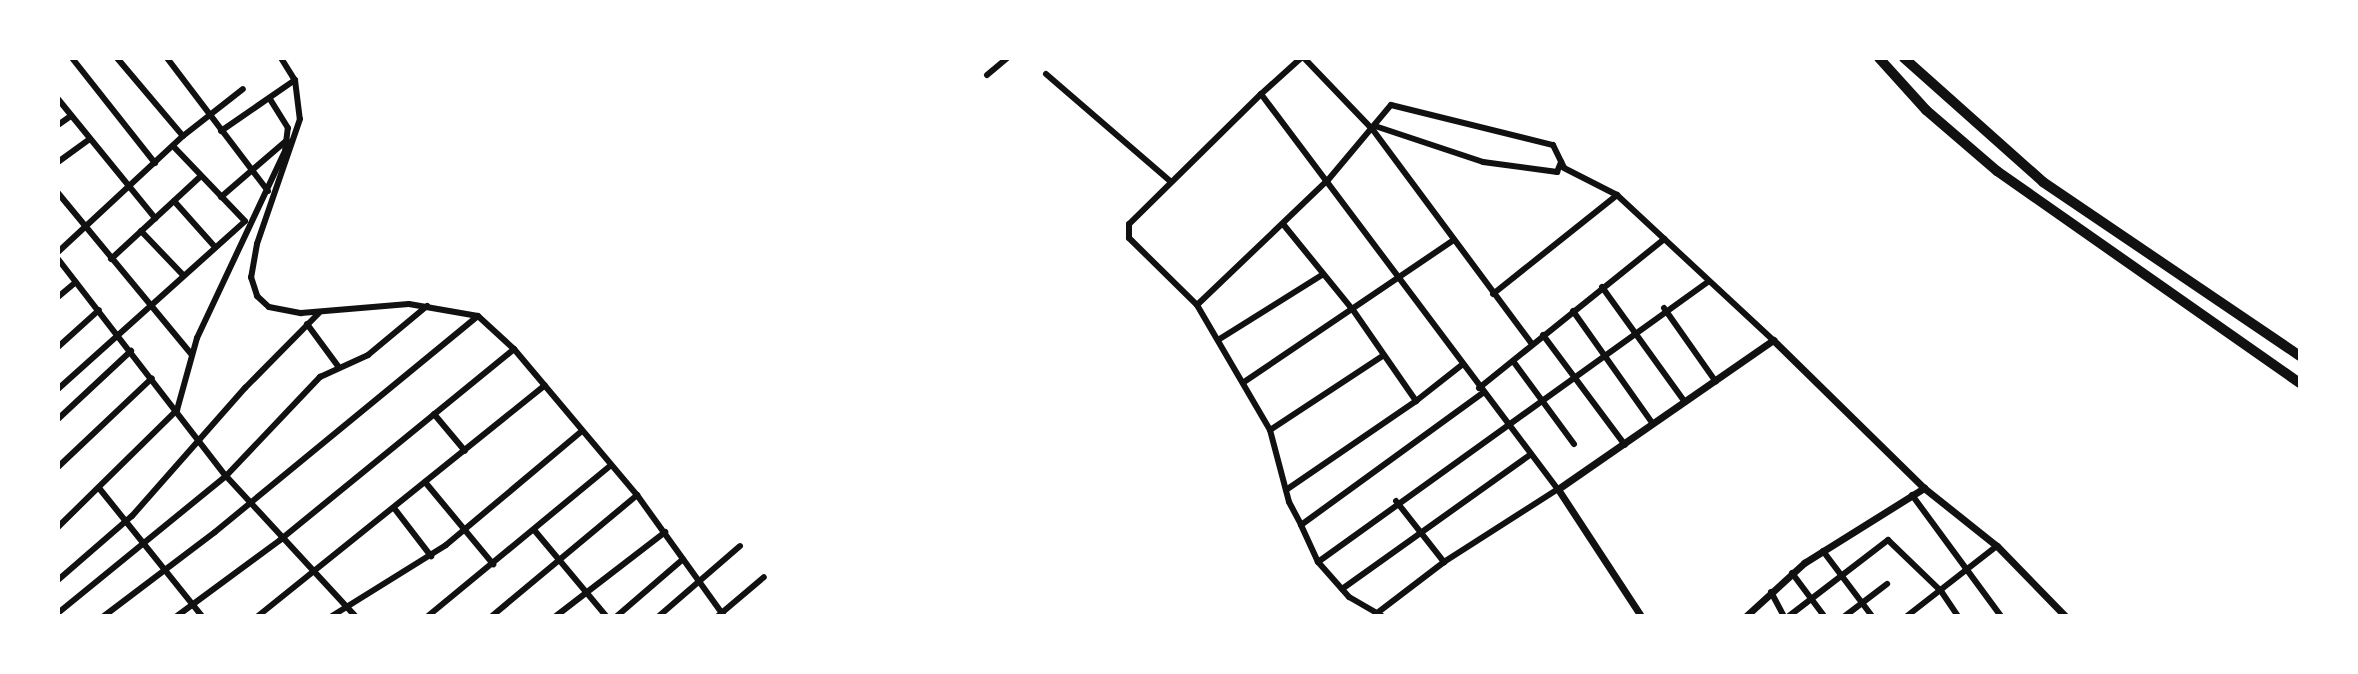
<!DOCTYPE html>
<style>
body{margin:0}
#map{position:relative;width:2358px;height:674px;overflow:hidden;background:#fff;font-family:Inter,sans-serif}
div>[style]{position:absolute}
.minor>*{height:6px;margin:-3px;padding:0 3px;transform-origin:3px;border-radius:3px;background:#111}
.tertiary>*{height:7px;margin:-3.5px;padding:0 3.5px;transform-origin:3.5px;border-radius:3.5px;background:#111}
.trunk>*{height:10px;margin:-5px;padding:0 5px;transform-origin:5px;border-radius:5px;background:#111}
span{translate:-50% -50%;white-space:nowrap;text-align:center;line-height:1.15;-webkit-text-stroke:6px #fff;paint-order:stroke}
.frame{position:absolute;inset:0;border:60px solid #fff;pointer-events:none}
</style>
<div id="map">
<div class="minor">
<i style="left:72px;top:58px;width:134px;rotate:51.7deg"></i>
<i style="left:117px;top:58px;width:102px;rotate:49.8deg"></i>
<i style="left:167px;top:58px;width:167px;rotate:52.8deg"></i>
<i style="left:281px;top:58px;width:26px;rotate:58deg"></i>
<i style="left:295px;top:80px;width:39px;rotate:83deg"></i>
<i style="left:300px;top:119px;width:132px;rotate:109deg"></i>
<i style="left:257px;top:244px;width:34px;rotate:100deg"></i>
<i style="left:251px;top:277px;width:20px;rotate:72deg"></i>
<i style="left:257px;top:296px;width:16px;rotate:43deg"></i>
<i style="left:269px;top:307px;width:33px;rotate:11deg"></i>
<i style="left:301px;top:313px;width:108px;rotate:-4.8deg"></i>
<i style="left:409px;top:304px;width:70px;rotate:9.9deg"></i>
<i style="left:478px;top:316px;width:49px;rotate:42.5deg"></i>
<i style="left:514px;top:349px;width:191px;rotate:49.9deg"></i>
<i style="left:637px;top:495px;width:149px;rotate:54.3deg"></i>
<i style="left:1301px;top:58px;width:54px;rotate:138deg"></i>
<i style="left:1261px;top:94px;width:494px;rotate:53.1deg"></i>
<i style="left:1558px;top:489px;width:135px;rotate:147.4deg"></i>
<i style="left:1444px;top:562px;width:86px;rotate:142.6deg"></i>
<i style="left:1304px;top:58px;width:100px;rotate:46.2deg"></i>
<i style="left:1373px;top:130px;width:267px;rotate:53.4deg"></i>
<i style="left:1046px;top:74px;width:165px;rotate:40.8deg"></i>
<i style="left:987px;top:75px;width:26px;rotate:-40deg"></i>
<i style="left:1261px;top:94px;width:185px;rotate:135.4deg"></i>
<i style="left:1129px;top:224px;width:14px;rotate:90deg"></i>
<i style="left:1129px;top:238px;width:95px;rotate:44.6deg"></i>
<i style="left:1197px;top:305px;width:145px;rotate:59.7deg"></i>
<i style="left:1270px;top:430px;width:136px;rotate:-33.3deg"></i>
<i style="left:58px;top:99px;width:154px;rotate:50.8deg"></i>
<i style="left:58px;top:125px;width:16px;rotate:-35deg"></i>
<i style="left:1375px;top:126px;width:114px;rotate:18.4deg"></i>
<i style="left:1483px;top:162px;width:75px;rotate:7.7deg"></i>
<i style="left:1557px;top:172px;width:11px;rotate:-68deg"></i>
<i style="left:221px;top:131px;width:90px;rotate:-34.6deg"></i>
<i style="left:173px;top:146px;width:104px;rotate:46.2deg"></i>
<i style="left:58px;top:162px;width:39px;rotate:-36deg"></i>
<i style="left:58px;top:193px;width:209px;rotate:50.4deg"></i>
<i style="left:221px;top:197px;width:87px;rotate:-40.8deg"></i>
<i style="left:174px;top:201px;width:62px;rotate:48.3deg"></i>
<i style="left:1283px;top:224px;width:111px;rotate:50.9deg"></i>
<i style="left:1353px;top:310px;width:111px;rotate:55.3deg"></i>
<i style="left:1416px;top:401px;width:60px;rotate:-38.2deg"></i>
<i style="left:141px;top:231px;width:61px;rotate:46.3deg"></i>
<i style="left:58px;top:252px;width:171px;rotate:-42.9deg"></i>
<i style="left:183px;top:136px;width:76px;rotate:-38.1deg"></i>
<i style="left:58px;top:259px;width:274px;rotate:52.3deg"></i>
<i style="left:226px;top:476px;width:190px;rotate:47.3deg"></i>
<i style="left:111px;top:259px;width:122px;rotate:-42.7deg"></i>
<i style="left:1602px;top:287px;width:142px;rotate:54.2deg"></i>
<i style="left:1493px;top:294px;width:159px;rotate:-38.6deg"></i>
<i style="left:58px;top:297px;width:23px;rotate:-40deg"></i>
<i style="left:1197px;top:305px;width:181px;rotate:-43.7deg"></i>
<i style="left:1328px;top:180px;width:98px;rotate:-50deg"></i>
<i style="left:1391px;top:105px;width:167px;rotate:13.9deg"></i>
<i style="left:1553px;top:145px;width:25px;rotate:64deg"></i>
<i style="left:1564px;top:168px;width:59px;rotate:27deg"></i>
<i style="left:1617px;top:195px;width:213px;rotate:42.9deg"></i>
<i style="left:1664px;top:308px;width:90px;rotate:54.9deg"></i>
<i style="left:1573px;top:311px;width:138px;rotate:54.7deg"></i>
<i style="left:307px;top:324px;width:52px;rotate:53.6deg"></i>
<i style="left:1543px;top:335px;width:137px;rotate:53.3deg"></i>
<i style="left:1218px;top:340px;width:123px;rotate:-32deg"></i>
<i style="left:58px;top:347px;width:55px;rotate:-42.1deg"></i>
<i style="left:1513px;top:361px;width:103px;rotate:53.7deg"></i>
<i style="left:1244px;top:382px;width:251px;rotate:-34.1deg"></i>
<i style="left:1479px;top:388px;width:238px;rotate:-38.8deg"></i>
<i style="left:58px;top:389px;width:251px;rotate:-41.9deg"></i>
<i style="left:434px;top:414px;width:48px;rotate:50deg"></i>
<i style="left:58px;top:419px;width:100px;rotate:-43deg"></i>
<i style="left:1270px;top:430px;width:74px;rotate:75.2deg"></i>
<i style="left:1289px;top:502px;width:26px;rotate:62deg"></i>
<i style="left:58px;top:467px;width:129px;rotate:-43.4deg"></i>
<i style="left:425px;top:482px;width:107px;rotate:50.3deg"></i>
<i style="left:99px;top:488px;width:164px;rotate:51.2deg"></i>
<i style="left:1286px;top:490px;width:158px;rotate:-34.4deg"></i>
<i style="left:1912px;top:495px;width:150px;rotate:53.7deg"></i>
<i style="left:1396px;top:501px;width:78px;rotate:51.8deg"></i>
<i style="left:394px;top:508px;width:61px;rotate:52.4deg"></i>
<i style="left:58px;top:527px;width:167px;rotate:-44.5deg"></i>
<i style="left:177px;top:410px;width:75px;rotate:-74.5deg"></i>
<i style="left:197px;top:338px;width:207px;rotate:-64.8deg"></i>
<i style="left:285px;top:151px;width:23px;rotate:-83deg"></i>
<i style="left:288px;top:128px;width:34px;rotate:-122deg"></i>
<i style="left:535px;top:531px;width:111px;rotate:50.1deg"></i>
<i style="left:1823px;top:551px;width:81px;rotate:53deg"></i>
<i style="left:1318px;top:562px;width:481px;rotate:-35.7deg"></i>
<i style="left:1792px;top:573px;width:54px;rotate:53.3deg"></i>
<i style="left:58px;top:580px;width:98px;rotate:-40.9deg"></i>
<i style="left:132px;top:516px;width:171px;rotate:-48.6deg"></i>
<i style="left:245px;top:388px;width:105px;rotate:-45.4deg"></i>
<i style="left:1342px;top:589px;width:232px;rotate:-35.5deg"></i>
<i style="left:1771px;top:592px;width:27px;rotate:62deg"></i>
<i style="left:58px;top:613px;width:217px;rotate:-39.2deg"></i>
<i style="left:226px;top:476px;width:137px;rotate:-46.5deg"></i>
<i style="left:320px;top:377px;width:53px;rotate:-24.6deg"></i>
<i style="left:368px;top:355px;width:77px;rotate:-39.7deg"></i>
<i style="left:104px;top:616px;width:139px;rotate:-37.1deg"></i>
<i style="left:215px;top:532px;width:340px;rotate:-39.4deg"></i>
<i style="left:177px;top:616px;width:128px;rotate:-36.4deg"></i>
<i style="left:280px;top:540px;width:302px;rotate:-39.2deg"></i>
<i style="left:258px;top:616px;width:368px;rotate:-38.8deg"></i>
<i style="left:332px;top:616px;width:134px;rotate:-31.9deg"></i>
<i style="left:446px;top:545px;width:177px;rotate:-40deg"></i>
<i style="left:428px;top:616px;width:237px;rotate:-39.5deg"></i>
<i style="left:492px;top:616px;width:189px;rotate:-39.8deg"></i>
<i style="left:556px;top:616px;width:138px;rotate:-37.6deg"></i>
<i style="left:617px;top:616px;width:87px;rotate:-40.8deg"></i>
<i style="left:659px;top:616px;width:107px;rotate:-40.8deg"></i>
<i style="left:718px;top:616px;width:60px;rotate:-40.3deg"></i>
<i style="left:1382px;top:616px;width:38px;rotate:-150deg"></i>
<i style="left:1349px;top:597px;width:47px;rotate:-131.5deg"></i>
<i style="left:1318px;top:562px;width:41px;rotate:-114.7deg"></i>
<i style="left:1301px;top:525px;width:225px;rotate:-36deg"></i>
<i style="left:1789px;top:616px;width:125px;rotate:-37.5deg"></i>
<i style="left:1888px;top:540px;width:74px;rotate:43.9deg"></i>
<i style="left:1941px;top:591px;width:30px;rotate:56deg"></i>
<i style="left:1845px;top:616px;width:53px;rotate:-37.3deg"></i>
<i style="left:1907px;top:616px;width:114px;rotate:-37.9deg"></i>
</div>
<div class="tertiary">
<i style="left:1641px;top:616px;width:152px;rotate:-123.2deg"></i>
<i style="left:1558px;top:489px;width:262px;rotate:-34.7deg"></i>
<i style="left:1773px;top:340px;width:211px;rotate:44.4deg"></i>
<i style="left:1924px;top:488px;width:93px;rotate:38.5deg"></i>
<i style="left:1997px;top:546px;width:98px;rotate:45.8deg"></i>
<i style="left:1746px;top:616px;width:79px;rotate:-42.4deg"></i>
<i style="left:1804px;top:563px;width:142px;rotate:-32deg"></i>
</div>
<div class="trunk">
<i style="left:1879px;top:58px;width:70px;rotate:47.9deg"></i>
<i style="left:1926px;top:110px;width:94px;rotate:40.7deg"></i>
<i style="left:1997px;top:171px;width:370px;rotate:35deg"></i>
<i style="left:1904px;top:58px;width:186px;rotate:41.7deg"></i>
<i style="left:2043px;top:182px;width:310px;rotate:34.1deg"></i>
</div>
<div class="frame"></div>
</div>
